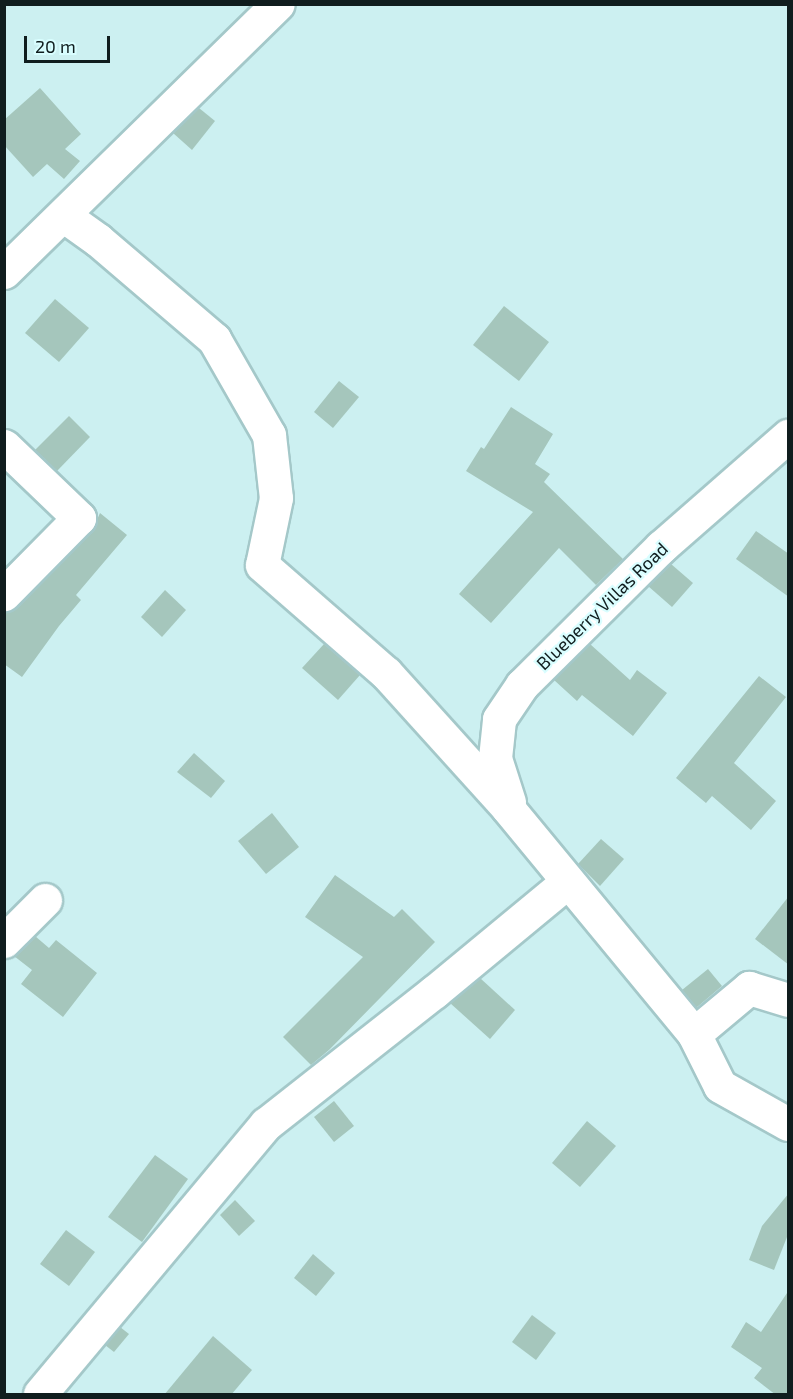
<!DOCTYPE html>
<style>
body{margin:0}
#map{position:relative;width:793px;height:1399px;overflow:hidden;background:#ccf0f1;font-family:"Exo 2",sans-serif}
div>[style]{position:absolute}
.building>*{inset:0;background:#a5c6bc}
.roads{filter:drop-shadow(2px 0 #a4c8c9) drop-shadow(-2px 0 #a4c8c9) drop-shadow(0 2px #a4c8c9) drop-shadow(0 -2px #a4c8c9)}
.minor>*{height:33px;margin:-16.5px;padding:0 16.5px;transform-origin:16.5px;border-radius:16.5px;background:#fff}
span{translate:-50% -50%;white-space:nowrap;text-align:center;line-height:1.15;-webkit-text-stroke:4.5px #d9feff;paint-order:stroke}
.street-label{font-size:18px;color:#101d1e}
.frame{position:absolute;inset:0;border:6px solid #101d1e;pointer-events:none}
.scale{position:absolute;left:24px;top:36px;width:86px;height:27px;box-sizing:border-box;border:3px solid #101d1e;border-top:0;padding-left:8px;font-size:18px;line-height:21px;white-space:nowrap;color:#101d1e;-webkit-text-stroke:4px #d9feff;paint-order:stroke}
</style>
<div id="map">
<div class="building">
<i style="clip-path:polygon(40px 88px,81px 134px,65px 149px,80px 161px,64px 179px,47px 164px,33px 177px,4px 145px,4px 120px)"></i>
<i style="clip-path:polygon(199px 108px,215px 121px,192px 150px,173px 133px)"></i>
<i style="clip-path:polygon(55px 299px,89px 328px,59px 362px,25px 333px)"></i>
<i style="clip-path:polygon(504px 306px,549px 342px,519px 381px,473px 345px)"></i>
<i style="clip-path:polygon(339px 381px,359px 397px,333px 428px,314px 412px)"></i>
<i style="clip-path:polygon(511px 407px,553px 434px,535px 464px,550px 474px,544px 482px,623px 559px,596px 585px,559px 548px,491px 623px,459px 594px,533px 512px,466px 471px,481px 447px,484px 449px)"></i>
<i style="clip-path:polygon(69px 416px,90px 437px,57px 471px,35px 450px)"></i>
<i style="clip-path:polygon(100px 513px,127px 535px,76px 595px,81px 600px,59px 626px,22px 677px,4px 664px,4px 612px,17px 607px,92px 531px)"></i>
<i style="clip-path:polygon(756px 531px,789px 554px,789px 597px,736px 559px)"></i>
<i style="clip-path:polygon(671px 564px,693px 583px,672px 607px,648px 586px)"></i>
<i style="clip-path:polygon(165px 590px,186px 610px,162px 637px,141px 617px)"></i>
<i style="clip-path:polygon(324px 644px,360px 675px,338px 700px,302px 668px)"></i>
<i style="clip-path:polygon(590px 644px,630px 680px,637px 670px,667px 693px,633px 736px,582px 695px,577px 701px,554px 680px)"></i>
<i style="clip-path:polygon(759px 676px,786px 697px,734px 763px,776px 801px,751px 830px,712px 796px,706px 803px,676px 778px)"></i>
<i style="clip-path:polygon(194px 753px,225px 781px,211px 798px,177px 772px)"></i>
<i style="clip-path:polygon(272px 813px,299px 847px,266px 874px,238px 841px)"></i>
<i style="clip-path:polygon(601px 839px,624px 859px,600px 886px,578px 864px)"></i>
<i style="clip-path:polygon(335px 875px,394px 917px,402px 909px,435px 942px,329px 1050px,311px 1065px,283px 1037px,363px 957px,305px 917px)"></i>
<i style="clip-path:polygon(789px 896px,789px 965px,755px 939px)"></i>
<i style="clip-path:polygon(35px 936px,49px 948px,56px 940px,97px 973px,63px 1017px,21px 984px,32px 970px,14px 956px)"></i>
<i style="clip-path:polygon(708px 969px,722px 986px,696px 1008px,682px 990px)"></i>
<i style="clip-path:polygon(480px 978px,515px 1010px,490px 1039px,450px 1003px)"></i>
<i style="clip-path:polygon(334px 1101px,354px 1126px,334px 1142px,314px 1117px)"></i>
<i style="clip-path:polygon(587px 1121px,616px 1146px,580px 1187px,552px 1163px)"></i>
<i style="clip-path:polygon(155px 1155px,188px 1179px,142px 1242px,108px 1217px)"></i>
<i style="clip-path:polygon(789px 1193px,789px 1232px,774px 1270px,749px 1260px,762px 1226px)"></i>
<i style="clip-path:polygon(235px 1200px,255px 1221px,239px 1236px,220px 1215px)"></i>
<i style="clip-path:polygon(66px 1230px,95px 1252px,69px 1286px,40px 1264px)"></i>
<i style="clip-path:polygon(313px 1254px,335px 1273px,316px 1296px,294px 1278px)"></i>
<i style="clip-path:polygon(789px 1290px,789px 1395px,776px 1395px,754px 1378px,762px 1368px,731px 1347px,746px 1322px,761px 1332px)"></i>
<i style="clip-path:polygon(532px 1315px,556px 1333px,536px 1360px,512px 1342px)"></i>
<i style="clip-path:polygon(120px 1327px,129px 1334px,114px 1352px,105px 1345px)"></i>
<i style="clip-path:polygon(213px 1336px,252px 1370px,231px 1395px,164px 1395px)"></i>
</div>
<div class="roads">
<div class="minor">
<i style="left:63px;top:215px;width:43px;rotate:35.5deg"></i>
<i style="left:98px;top:240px;width:153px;rotate:40.5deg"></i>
<i style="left:214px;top:339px;width:111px;rotate:60.2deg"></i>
<i style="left:269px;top:435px;width:63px;rotate:83.7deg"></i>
<i style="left:276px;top:498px;width:68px;rotate:101.8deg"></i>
<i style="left:262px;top:565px;width:164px;rotate:41.1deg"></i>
<i style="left:386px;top:673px;width:181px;rotate:47.9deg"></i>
<i style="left:507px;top:807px;width:294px;rotate:50.5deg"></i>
<i style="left:694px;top:1034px;width:72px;rotate:-39.9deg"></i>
<i style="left:749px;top:988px;width:41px;rotate:17.1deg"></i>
<i style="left:4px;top:272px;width:383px;rotate:-44.4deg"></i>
<i style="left:4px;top:446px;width:104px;rotate:43.8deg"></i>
<i style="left:79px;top:518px;width:107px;rotate:134.6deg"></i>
<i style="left:509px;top:802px;width:46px;rotate:-107.7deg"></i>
<i style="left:495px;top:758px;width:39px;rotate:-84deg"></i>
<i style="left:499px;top:719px;width:41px;rotate:-55.9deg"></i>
<i style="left:522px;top:685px;width:196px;rotate:-44.8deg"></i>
<i style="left:661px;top:547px;width:169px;rotate:-41.2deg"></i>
<i style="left:4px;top:941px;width:58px;rotate:-45deg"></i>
<i style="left:694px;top:1034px;width:58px;rotate:63.4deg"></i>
<i style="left:720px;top:1086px;width:78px;rotate:29.2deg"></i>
<i style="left:40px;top:1394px;width:352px;rotate:-50.1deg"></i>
<i style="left:266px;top:1124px;width:214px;rotate:-38.2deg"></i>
<i style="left:434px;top:992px;width:173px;rotate:-39.6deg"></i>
</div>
</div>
<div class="street-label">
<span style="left:602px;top:606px;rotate:-44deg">Blueberry Villas Road</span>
</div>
<div class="frame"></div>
<div class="scale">20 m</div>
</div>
